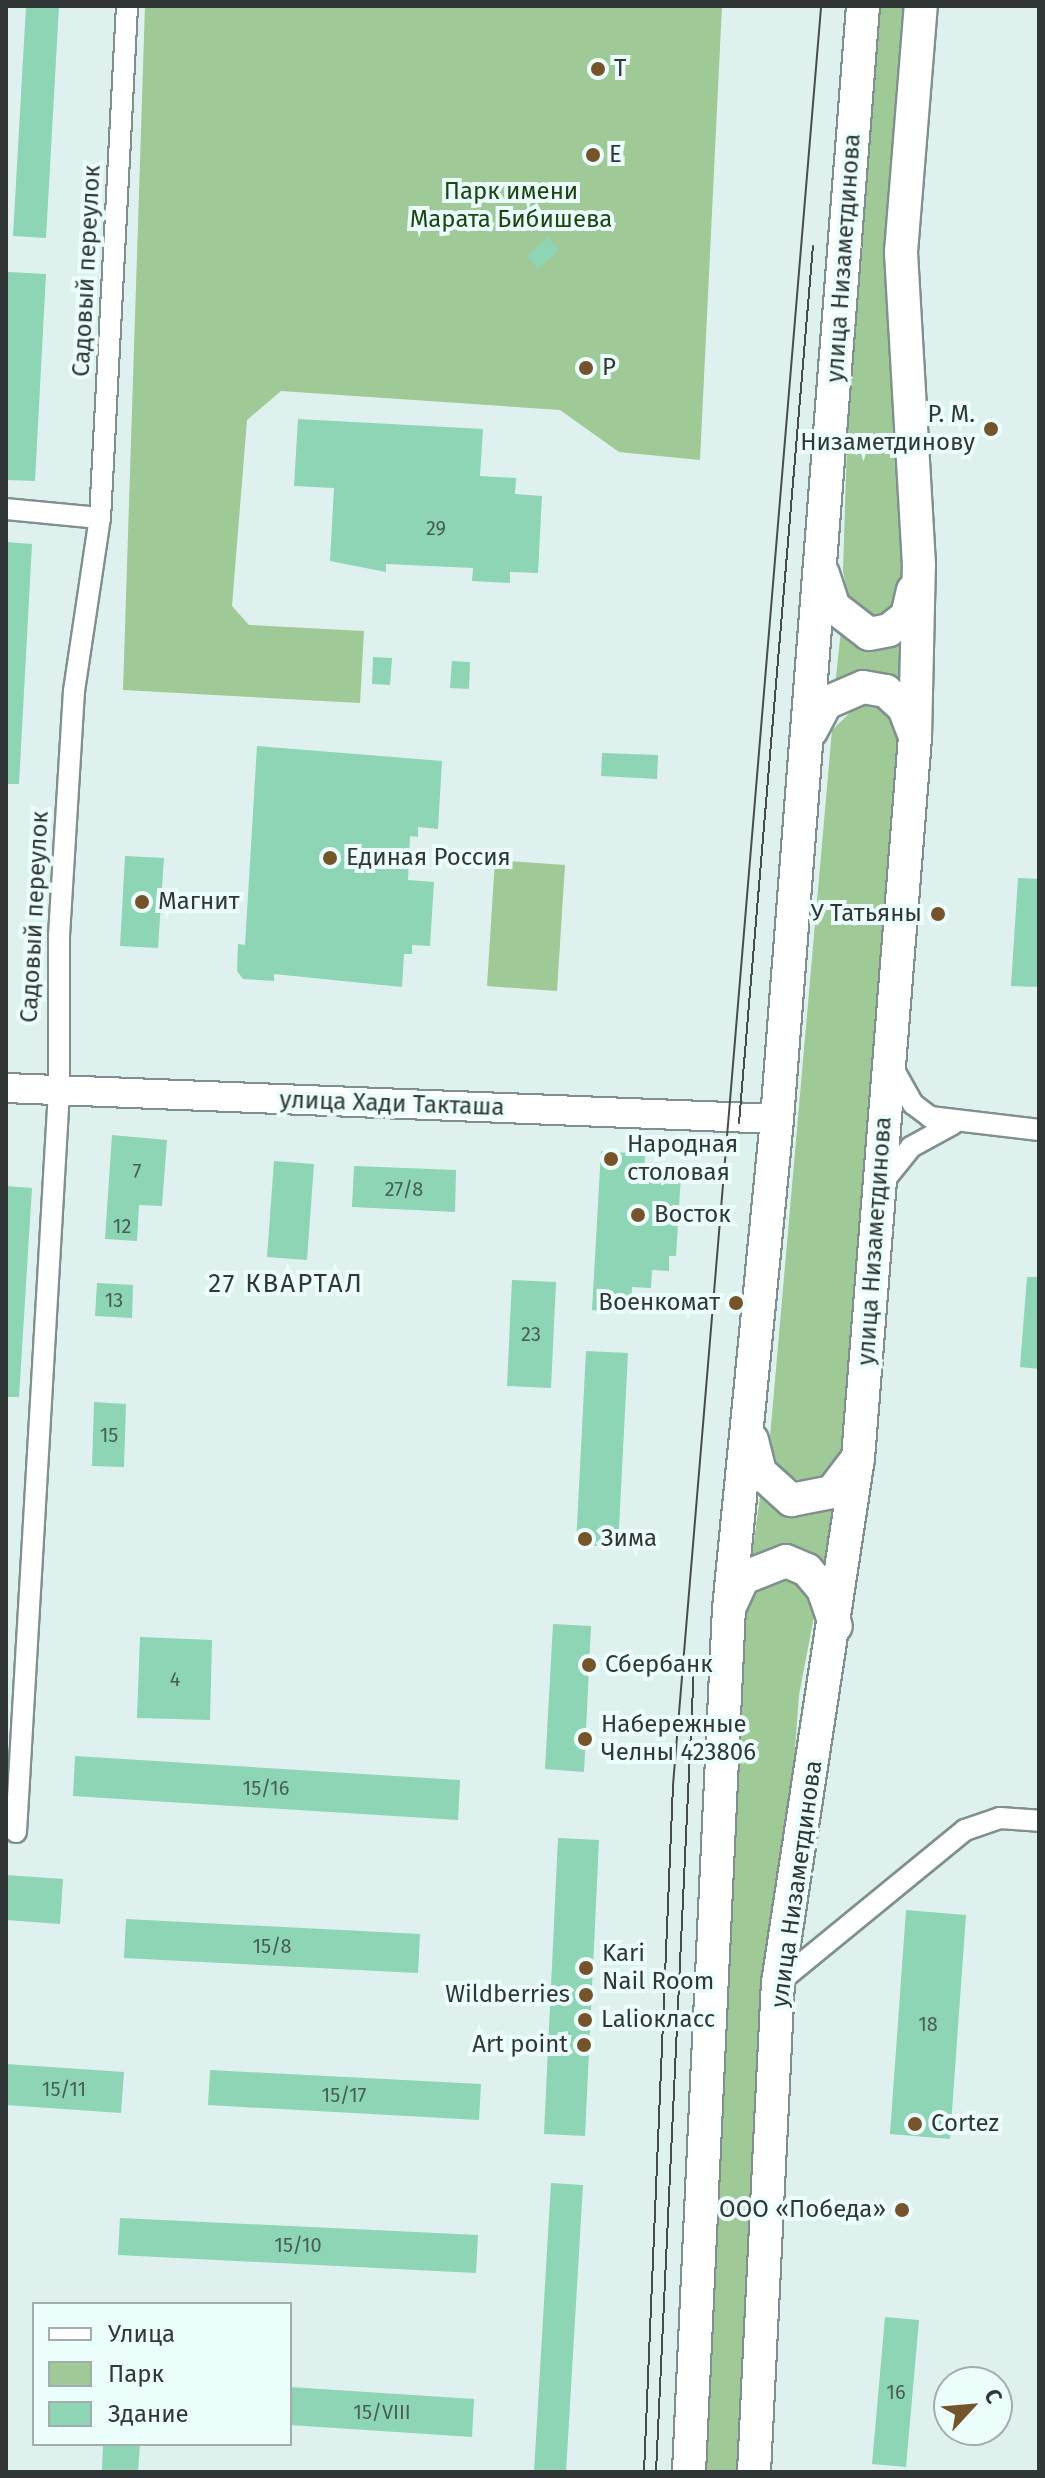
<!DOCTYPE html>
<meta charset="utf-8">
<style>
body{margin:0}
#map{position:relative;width:1045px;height:2478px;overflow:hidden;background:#dff1ef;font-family:"Fira Sans",sans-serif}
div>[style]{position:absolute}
.green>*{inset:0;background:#9fc996}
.building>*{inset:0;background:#8dd5b4}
.roads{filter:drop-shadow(2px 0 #80908e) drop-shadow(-2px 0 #80908e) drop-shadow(0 2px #80908e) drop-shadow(0 -2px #80908e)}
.minor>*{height:20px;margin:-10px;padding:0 10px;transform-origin:10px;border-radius:10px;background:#fff}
.secondary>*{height:28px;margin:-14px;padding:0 14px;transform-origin:14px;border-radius:14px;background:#fff}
.primary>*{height:32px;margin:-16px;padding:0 16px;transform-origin:16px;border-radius:16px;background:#fff}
.tram>*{height:2px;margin:-1px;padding:0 1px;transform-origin:1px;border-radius:1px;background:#464e4d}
.dots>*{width:22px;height:22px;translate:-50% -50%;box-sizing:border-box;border:4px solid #ecfefc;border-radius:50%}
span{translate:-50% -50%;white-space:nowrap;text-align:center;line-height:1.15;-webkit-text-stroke:8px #ecfefc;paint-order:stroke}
.number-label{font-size:20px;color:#475e56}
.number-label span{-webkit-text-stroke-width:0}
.poi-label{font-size:24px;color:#303736}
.left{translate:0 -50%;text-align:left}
.right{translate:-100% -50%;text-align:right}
.park-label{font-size:24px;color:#1b4511}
.street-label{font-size:24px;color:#303736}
.neighbourhood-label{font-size:26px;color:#303736;letter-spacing:2px}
.frame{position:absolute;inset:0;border:8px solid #303736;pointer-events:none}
.legend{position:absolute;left:32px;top:2302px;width:260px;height:144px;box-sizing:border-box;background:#ecfefc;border:2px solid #a1aead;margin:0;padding:10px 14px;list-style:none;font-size:24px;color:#303736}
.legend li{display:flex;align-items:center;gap:16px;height:40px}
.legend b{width:40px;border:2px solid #a1aead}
.north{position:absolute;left:933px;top:2366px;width:80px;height:80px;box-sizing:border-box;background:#ecfefc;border:2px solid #a1aead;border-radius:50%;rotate:64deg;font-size:22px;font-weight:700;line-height:32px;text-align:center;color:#303736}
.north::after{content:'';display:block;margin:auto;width:28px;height:36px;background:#75532b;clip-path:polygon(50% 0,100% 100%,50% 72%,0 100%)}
</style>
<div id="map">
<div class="green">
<i style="clip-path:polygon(145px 6px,722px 6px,700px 460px,619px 452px,560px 410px,281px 391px,247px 420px,232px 606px,249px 625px,364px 631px,360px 703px,123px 690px)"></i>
<i style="clip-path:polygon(880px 6px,907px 6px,909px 583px,893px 615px,874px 618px,849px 602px,843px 571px,849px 383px)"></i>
<i style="clip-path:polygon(841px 630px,887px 645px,909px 636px,909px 689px,835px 686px)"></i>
<i style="clip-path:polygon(860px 703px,878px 703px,902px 725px,843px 1457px,828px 1477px,805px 1484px,776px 1468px,770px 1437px,832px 730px)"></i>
<i style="clip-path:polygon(495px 860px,565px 865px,557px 991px,487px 986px)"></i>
<i style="clip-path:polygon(761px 1490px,836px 1503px,825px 1562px,793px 1546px,752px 1555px)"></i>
<i style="clip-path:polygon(796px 1577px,816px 1606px,799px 1695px,741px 2472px,702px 2472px,744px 1626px,749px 1590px,761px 1581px)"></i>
</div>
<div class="building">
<i style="clip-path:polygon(26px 6px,59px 6px,46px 238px,13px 236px)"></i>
<i style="clip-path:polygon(548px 237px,559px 250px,538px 269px,527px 256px)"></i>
<i style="clip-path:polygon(8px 272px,46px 274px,35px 481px,6px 480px)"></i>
<i style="clip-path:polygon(298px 419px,483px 429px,480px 476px,516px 478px,515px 494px,542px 496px,538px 573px,510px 572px,510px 583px,472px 581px,473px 568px,386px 564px,386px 572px,330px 561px,334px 488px,294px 486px)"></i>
<i style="clip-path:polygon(6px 542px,32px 544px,19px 784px,6px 784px)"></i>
<i style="clip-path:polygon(373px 657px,392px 658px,390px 685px,372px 684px)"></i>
<i style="clip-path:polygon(452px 661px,470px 662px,469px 689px,450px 688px)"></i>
<i style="clip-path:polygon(257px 746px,442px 761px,438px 829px,418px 827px,418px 837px,410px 836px,408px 880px,434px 882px,430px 946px,412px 945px,412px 954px,404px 954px,402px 987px,274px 974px,274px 981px,243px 979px,237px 971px,238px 944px,245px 945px)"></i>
<i style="clip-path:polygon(602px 753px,658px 755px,657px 779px,601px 776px)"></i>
<i style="clip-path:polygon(125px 856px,164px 858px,158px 948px,120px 946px)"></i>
<i style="clip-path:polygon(1018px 878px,1039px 879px,1039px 987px,1011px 986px)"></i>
<i style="clip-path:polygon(112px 1135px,167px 1140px,162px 1206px,139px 1205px,137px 1241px,105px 1239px)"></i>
<i style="clip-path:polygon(601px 1151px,645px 1154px,644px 1173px,681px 1175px,676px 1256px,669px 1256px,669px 1271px,652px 1270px,651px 1288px,632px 1287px,631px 1307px,620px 1312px,592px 1310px)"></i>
<i style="clip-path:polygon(274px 1161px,314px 1164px,307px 1260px,267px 1257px)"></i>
<i style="clip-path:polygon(354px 1166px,456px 1170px,455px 1212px,352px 1207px)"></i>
<i style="clip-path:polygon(6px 1186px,32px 1188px,19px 1397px,6px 1397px)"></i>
<i style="clip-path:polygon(1027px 1277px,1039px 1277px,1039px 1369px,1020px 1367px)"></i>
<i style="clip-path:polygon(512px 1280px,556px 1282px,551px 1388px,507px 1386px)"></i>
<i style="clip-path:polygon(97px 1283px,133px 1285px,132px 1318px,95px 1316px)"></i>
<i style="clip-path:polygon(586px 1351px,628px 1353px,618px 1547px,576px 1545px)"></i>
<i style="clip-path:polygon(94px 1402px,126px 1404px,124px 1467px,92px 1466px)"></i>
<i style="clip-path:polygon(553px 1624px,591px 1626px,584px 1772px,545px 1769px)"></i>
<i style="clip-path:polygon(140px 1637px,212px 1640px,210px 1720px,137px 1718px)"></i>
<i style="clip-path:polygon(75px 1756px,460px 1780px,458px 1820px,73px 1796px)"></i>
<i style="clip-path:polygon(558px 1838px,599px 1840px,585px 2136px,544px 2134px)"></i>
<i style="clip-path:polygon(6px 1875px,63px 1879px,60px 1924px,6px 1920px)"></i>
<i style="clip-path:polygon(906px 1910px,966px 1915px,950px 2139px,890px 2134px)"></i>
<i style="clip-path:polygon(126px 1919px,420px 1934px,418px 1973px,124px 1958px)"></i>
<i style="clip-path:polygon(6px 2064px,124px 2072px,121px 2113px,6px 2105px)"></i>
<i style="clip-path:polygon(210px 2070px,481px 2084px,479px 2120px,208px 2105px)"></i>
<i style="clip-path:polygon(551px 2183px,583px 2185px,566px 2472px,534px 2472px)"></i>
<i style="clip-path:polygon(120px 2218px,478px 2235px,476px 2273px,118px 2255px)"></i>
<i style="clip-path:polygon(885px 2317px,919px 2320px,906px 2467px,872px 2464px)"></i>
<i style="clip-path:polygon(290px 2387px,474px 2399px,472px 2437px,290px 2425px)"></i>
<i style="clip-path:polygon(103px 2444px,140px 2444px,138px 2472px,102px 2472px)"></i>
</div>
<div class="roads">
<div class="minor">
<i style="left:6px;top:509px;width:94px;rotate:5.5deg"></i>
<i style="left:891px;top:1065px;width:45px;rotate:60.6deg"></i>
<i style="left:913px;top:1104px;width:21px;rotate:37deg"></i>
<i style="left:930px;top:1117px;width:110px;rotate:6.8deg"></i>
<i style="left:883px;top:1182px;width:45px;rotate:-51.3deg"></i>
<i style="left:911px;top:1147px;width:48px;rotate:-28.7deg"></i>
<i style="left:16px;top:1832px;width:742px;rotate:-86.68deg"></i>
<i style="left:59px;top:1091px;width:155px;rotate:-90deg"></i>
<i style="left:59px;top:936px;width:245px;rotate:-86.5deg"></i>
<i style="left:74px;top:691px;width:175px;rotate:-81.5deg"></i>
<i style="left:100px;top:518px;width:513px;rotate:-86.98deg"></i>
<i style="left:778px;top:1983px;width:242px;rotate:-39.3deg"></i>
<i style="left:965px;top:1830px;width:37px;rotate:-19deg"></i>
<i style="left:1000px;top:1818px;width:39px;rotate:4deg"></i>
</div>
<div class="secondary">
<i style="left:6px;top:1088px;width:772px;rotate:2.3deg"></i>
</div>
<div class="primary">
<i style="left:823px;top:574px;width:35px;rotate:72deg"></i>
<i style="left:834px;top:607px;width:44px;rotate:37.6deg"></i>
<i style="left:869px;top:634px;width:20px;rotate:-11deg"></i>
<i style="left:889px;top:630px;width:23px;rotate:-38deg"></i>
<i style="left:907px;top:616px;width:26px;rotate:-77deg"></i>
<i style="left:811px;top:731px;width:32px;rotate:-62deg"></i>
<i style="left:826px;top:703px;width:40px;rotate:-23.4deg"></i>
<i style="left:863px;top:687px;width:23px;rotate:10deg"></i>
<i style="left:886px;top:691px;width:25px;rotate:43deg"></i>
<i style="left:904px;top:708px;width:28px;rotate:69deg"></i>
<i style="left:752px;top:1440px;width:33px;rotate:76deg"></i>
<i style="left:760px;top:1472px;width:42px;rotate:42.1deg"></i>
<i style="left:791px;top:1500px;width:42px;rotate:-11deg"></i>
<i style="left:832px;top:1492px;width:40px;rotate:-53deg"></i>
<i style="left:731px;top:1604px;width:29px;rotate:-65deg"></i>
<i style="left:743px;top:1578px;width:46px;rotate:-21.6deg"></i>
<i style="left:786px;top:1561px;width:23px;rotate:23deg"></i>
<i style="left:807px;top:1570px;width:25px;rotate:50deg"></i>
<i style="left:823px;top:1589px;width:39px;rotate:71deg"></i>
<i style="left:689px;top:2472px;width:864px;rotate:-87.35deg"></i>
<i style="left:729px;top:1609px;width:492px;rotate:-84.4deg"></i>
<i style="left:777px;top:1119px;width:1116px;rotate:-85.58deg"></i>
<i style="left:754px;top:2472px;width:490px;rotate:-87.2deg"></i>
<i style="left:778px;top:1983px;width:531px;rotate:-81.34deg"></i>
<i style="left:858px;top:1458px;width:723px;rotate:-85.48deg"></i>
<i style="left:915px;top:737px;width:172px;rotate:-88.7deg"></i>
<i style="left:919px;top:565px;width:314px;rotate:-93.3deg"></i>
<i style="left:901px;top:252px;width:247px;rotate:-85.4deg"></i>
</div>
</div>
<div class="tram">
<i style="left:739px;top:1123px;width:880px;rotate:-85.18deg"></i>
<i style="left:644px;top:2472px;width:688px;rotate:-87.58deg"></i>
<i style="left:673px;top:1785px;width:1785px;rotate:-85.24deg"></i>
<i style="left:656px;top:2472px;width:808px;rotate:-87.3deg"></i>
</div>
<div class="dots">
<i style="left:598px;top:69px;background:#75532b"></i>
<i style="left:593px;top:155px;background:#75532b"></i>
<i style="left:586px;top:368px;background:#75532b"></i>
<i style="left:991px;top:429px;background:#75532b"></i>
<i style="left:330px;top:858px;background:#75532b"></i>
<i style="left:142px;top:902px;background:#75532b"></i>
<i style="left:938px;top:914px;background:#75532b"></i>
<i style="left:611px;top:1159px;background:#75532b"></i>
<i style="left:638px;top:1215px;background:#75532b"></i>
<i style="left:736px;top:1303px;background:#75532b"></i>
<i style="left:585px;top:1539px;background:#75532b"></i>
<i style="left:589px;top:1665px;background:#75532b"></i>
<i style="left:585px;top:1739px;background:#75532b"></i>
<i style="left:586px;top:1968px;background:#75532b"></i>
<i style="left:586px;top:1995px;background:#75532b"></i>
<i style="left:585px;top:2020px;background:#75532b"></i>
<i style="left:584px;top:2045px;background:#75532b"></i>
<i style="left:915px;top:2124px;background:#75532b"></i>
<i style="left:902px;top:2210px;background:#75532b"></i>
</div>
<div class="number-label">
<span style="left:436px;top:528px">29</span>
<span style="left:137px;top:1171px">7</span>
<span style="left:404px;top:1189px">27/8</span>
<span style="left:122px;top:1226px">12</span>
<span style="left:114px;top:1300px">13</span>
<span style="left:531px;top:1334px">23</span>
<span style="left:109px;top:1435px">15</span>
<span style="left:175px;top:1679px">4</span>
<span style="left:266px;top:1788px">15/16</span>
<span style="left:272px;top:1946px">15/8</span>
<span style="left:928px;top:2024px">18</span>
<span style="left:64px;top:2089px">15/11</span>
<span style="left:344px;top:2095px">15/17</span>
<span style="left:298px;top:2245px">15/10</span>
<span style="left:896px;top:2392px">16</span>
<span style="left:382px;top:2412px">15/VIII</span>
</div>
<div class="poi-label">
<span class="left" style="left:614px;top:69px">Т</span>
<span class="left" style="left:609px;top:155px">Е</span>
<span class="left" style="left:602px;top:368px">Р</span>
<span class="right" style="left:975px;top:429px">Р. М.<br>Низаметдинову</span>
<span class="left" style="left:346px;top:858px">Единая Россия</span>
<span class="left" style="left:158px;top:902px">Магнит</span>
<span class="right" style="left:922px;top:914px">У Татьяны</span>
<span class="left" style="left:627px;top:1159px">Народная<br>столовая</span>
<span class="left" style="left:654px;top:1215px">Восток</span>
<span class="right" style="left:720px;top:1303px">Военкомат</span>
<span class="left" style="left:601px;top:1539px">Зима</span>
<span class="left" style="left:605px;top:1665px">Сбербанк</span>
<span class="left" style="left:601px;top:1739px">Набережные<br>Челны 423806</span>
<span class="left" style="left:602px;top:1968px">Kari<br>Nail Room</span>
<span class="right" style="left:570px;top:1995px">Wildberries</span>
<span class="left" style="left:601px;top:2020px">Lalioкласс</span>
<span class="right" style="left:568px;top:2045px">Art point</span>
<span class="left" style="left:931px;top:2124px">Cortez</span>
<span class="right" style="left:886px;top:2210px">ООО «Победа»</span>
</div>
<div class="park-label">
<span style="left:511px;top:206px">Парк имени<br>Марата Бибишева</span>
</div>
<div class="street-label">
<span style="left:844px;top:258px;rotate:-86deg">улица Низаметдинова</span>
<span style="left:87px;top:271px;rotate:-87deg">Садовый переулок</span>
<span style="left:35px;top:917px;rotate:-87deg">Садовый переулок</span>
<span style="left:392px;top:1104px;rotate:2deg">улица Хади Такташа</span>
<span style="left:875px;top:1241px;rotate:-86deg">улица Низаметдинова</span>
<span style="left:797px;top:1884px;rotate:-82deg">улица Низаметдинова</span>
</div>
<div class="neighbourhood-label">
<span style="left:286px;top:1284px">27 КВАРТАЛ</span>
</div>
<div class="frame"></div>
<ul class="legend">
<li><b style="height:10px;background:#fff"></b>Улица</li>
<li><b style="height:22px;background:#9fc996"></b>Парк</li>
<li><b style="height:22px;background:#8dd5b4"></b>Здание</li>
</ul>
<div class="north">С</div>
</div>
